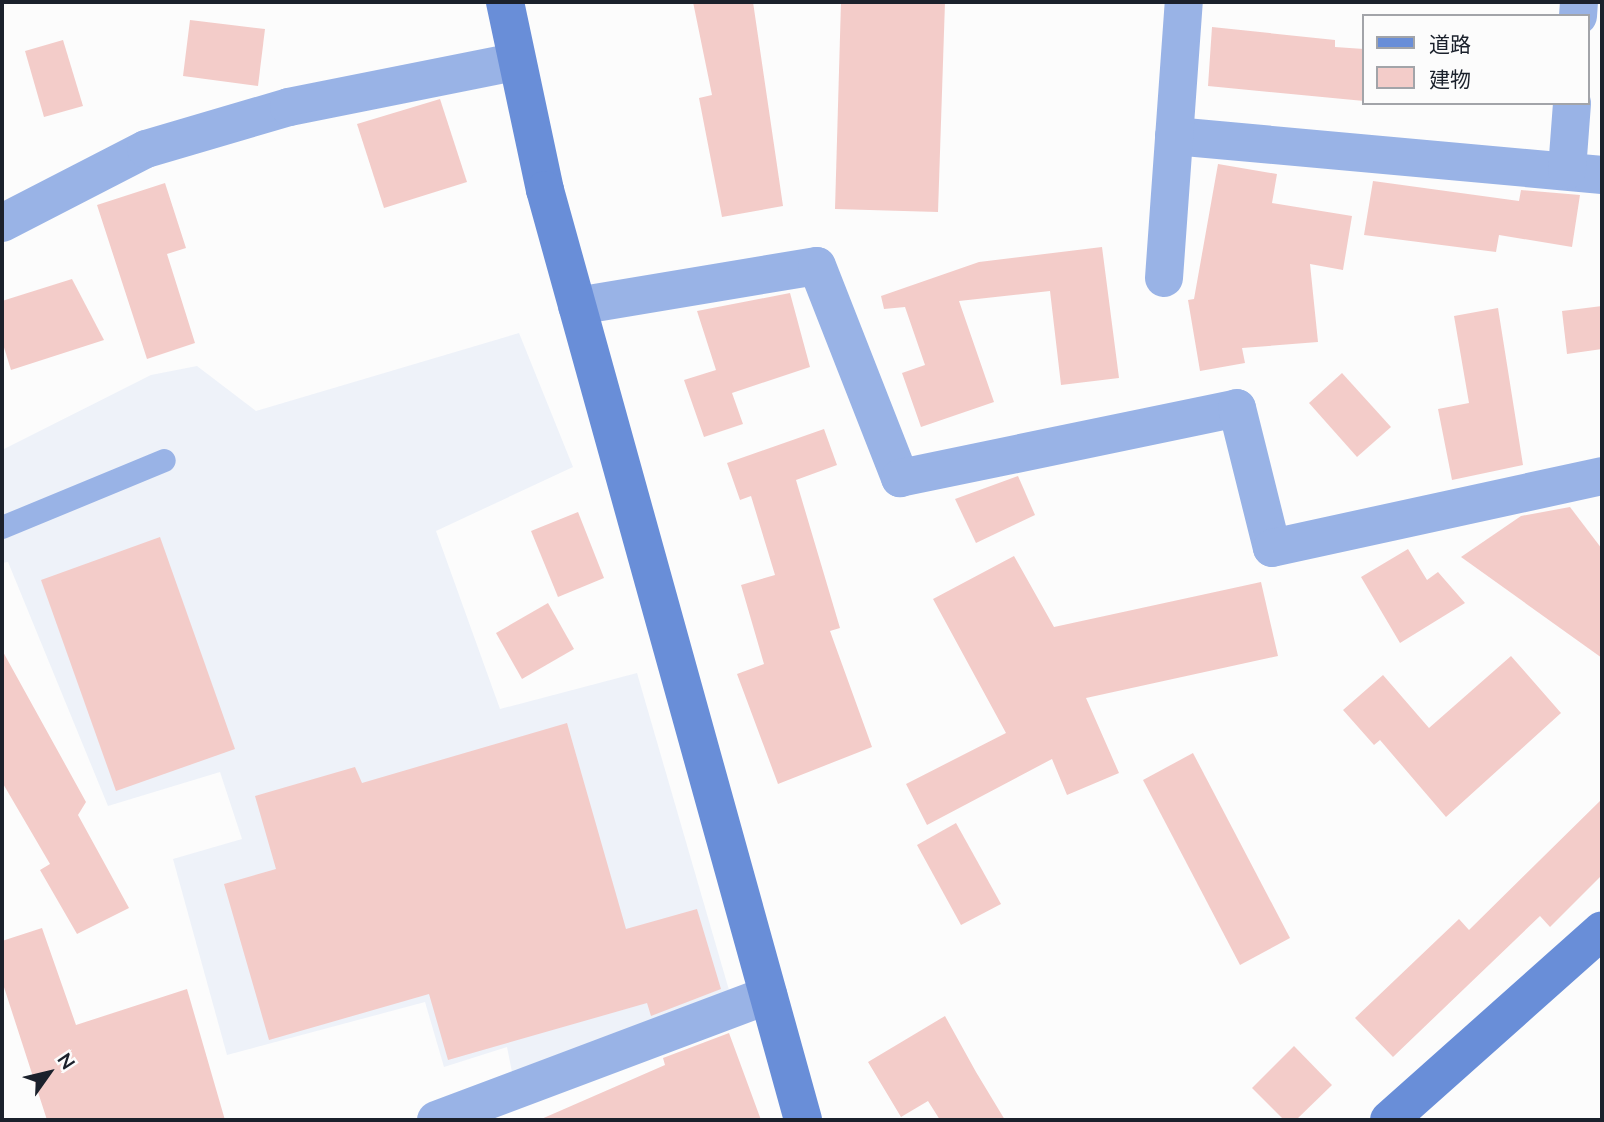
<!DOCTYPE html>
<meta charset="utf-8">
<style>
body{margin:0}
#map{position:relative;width:1604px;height:1122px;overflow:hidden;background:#fcfcfc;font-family:Lato,"Noto Sans JP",sans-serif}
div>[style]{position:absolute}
.built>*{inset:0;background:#eef2f9}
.building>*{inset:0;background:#f3ccc9}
.lane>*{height:23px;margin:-11.5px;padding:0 11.5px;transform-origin:11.5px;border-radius:11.5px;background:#99b3e6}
.street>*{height:38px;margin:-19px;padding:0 19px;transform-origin:19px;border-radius:19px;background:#99b3e6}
.secondary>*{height:38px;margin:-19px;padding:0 19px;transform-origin:19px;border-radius:19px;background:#698ed8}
span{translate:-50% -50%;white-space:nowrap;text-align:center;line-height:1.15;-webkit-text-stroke:5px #fcfcfc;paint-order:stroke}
.frame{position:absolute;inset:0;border:4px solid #1b212c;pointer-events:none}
.legend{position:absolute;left:1362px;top:14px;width:228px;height:91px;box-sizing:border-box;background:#fcfcfc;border:2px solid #a2a4a9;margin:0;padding:9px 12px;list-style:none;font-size:21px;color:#1b212c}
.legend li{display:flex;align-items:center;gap:14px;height:35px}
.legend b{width:35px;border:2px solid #a2a4a9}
.north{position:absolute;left:14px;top:1038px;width:70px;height:70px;-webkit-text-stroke:5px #fcfcfc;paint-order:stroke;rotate:56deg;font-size:19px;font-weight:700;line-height:28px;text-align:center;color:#1b212c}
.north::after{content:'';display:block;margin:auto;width:24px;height:32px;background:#1b212c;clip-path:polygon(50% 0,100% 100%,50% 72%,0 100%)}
</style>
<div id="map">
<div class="built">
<i style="clip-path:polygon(519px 333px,573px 467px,436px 531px,500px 709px,637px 673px,731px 997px,513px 1077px,507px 1047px,444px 1067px,425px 1002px,227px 1055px,173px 859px,242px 839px,220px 772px,108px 806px,8px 562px,2px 563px,2px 450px,151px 375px,197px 366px,256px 411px)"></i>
</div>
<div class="building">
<i style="clip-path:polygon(693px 2px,753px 2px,783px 206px,722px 217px,699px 98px,712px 95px)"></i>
<i style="clip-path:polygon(841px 2px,945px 2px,938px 212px,835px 209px)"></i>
<i style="clip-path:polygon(190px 20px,265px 29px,258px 86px,183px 76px)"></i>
<i style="clip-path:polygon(1212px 27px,1335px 40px,1335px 47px,1364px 49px,1364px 101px,1208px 86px)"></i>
<i style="clip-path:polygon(63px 40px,83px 106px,44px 117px,25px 51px)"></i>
<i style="clip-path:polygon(440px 99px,467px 182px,384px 208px,357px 124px)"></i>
<i style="clip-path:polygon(1218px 164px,1277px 174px,1272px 203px,1352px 216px,1343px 270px,1310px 264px,1318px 342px,1242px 348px,1245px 363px,1200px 371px,1188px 300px,1194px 299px)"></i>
<i style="clip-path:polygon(1373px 181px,1519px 201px,1521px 190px,1580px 195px,1572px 247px,1499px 235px,1496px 252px,1364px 235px)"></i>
<i style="clip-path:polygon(165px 183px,186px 248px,167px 254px,195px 343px,147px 359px,97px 205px)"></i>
<i style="clip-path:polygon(1102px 247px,1119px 378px,1061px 385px,1050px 291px,959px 301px,994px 402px,921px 427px,902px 373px,925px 365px,905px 307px,884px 309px,881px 296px,979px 262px)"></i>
<i style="clip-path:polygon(72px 279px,104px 340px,11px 370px,2px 341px,2px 301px)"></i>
<i style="clip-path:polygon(790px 293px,810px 367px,732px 393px,743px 424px,704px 437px,684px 380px,716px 370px,697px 311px)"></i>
<i style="clip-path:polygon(1602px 306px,1602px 349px,1567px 354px,1562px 311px)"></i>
<i style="clip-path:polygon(1498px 308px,1523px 465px,1452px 480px,1438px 409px,1469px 403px,1454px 316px)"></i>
<i style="clip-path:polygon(1342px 373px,1391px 427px,1357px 457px,1309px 403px)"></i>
<i style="clip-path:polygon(824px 429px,837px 465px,796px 480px,840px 628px,830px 631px,872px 747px,778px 784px,737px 674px,764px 664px,741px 585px,775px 575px,751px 496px,740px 500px,727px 463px)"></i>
<i style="clip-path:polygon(1018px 476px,1035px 515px,976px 543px,955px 499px)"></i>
<i style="clip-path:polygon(1570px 507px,1602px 549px,1602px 658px,1461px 557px,1521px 516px)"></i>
<i style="clip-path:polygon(578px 512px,604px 578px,558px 597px,531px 531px)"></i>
<i style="clip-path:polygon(160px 537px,235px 749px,116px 791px,41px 580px)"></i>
<i style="clip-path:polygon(1408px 549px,1427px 580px,1438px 572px,1465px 603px,1400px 643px,1361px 577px)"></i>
<i style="clip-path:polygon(1014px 556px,1054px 627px,1261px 582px,1278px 656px,1086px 698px,1119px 773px,1067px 795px,1052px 759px,927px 825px,906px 784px,1006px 733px,933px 599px)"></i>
<i style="clip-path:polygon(548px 603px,574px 649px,522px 679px,496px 633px)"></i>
<i style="clip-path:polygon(2px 650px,86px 802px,78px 815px,129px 908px,77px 934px,40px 870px,50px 864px,2px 782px)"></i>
<i style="clip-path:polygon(1511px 656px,1561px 713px,1446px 817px,1380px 740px,1374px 745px,1343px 710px,1383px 675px,1429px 728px)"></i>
<i style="clip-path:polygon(567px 723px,626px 929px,697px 909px,721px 989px,651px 1016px,647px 1003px,448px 1060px,429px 994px,269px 1040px,224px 884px,276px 869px,255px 796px,355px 767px,362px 783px)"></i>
<i style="clip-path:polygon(1193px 753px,1290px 938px,1240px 965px,1143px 780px)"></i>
<i style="clip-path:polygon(1602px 799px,1602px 875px,1550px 927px,1540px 916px,1393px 1057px,1355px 1018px,1459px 919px,1469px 930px)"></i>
<i style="clip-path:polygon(956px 823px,1001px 904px,961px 925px,917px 845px)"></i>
<i style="clip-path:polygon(42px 928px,76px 1025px,187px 989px,225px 1120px,47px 1120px,2px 981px,2px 941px)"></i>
<i style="clip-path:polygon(945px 1016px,976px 1072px,1005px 1120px,940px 1120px,928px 1101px,901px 1117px,868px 1062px)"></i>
<i style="clip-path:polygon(729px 1033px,761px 1120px,539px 1120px,665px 1065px,663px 1058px)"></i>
<i style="clip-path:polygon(1294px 1046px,1332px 1085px,1296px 1120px,1284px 1120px,1252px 1088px)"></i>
</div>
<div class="lane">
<i style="left:2px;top:527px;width:175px;rotate:-22.5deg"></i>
</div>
<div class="street">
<i style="left:1578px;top:16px;width:14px;rotate:-86deg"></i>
<i style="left:1174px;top:136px;width:430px;rotate:5.2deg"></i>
<i style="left:1567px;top:170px;width:67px;rotate:-85.7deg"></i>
<i style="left:2px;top:223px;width:162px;rotate:-27.2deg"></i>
<i style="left:146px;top:149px;width:149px;rotate:-16.4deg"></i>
<i style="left:289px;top:107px;width:230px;rotate:-11.3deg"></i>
<i style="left:1164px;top:278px;width:277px;rotate:-85.9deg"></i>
<i style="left:577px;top:306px;width:243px;rotate:-9.5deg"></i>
<i style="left:817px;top:266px;width:228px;rotate:68.6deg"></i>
<i style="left:900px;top:478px;width:344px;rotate:-11.7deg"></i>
<i style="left:1237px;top:408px;width:144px;rotate:76deg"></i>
<i style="left:1272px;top:548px;width:338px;rotate:-12.3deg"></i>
<i style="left:436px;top:1120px;width:355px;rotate:-20.6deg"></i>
</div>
<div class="secondary">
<i style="left:505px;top:2px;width:192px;rotate:78deg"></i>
<i style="left:545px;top:190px;width:965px;rotate:74.49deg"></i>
<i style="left:1389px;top:1120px;width:285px;rotate:-41.7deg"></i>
</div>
<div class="frame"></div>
<ul class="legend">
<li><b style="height:9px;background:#698ed8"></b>道路</li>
<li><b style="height:19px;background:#f3ccc9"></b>建物</li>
</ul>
<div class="north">N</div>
</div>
